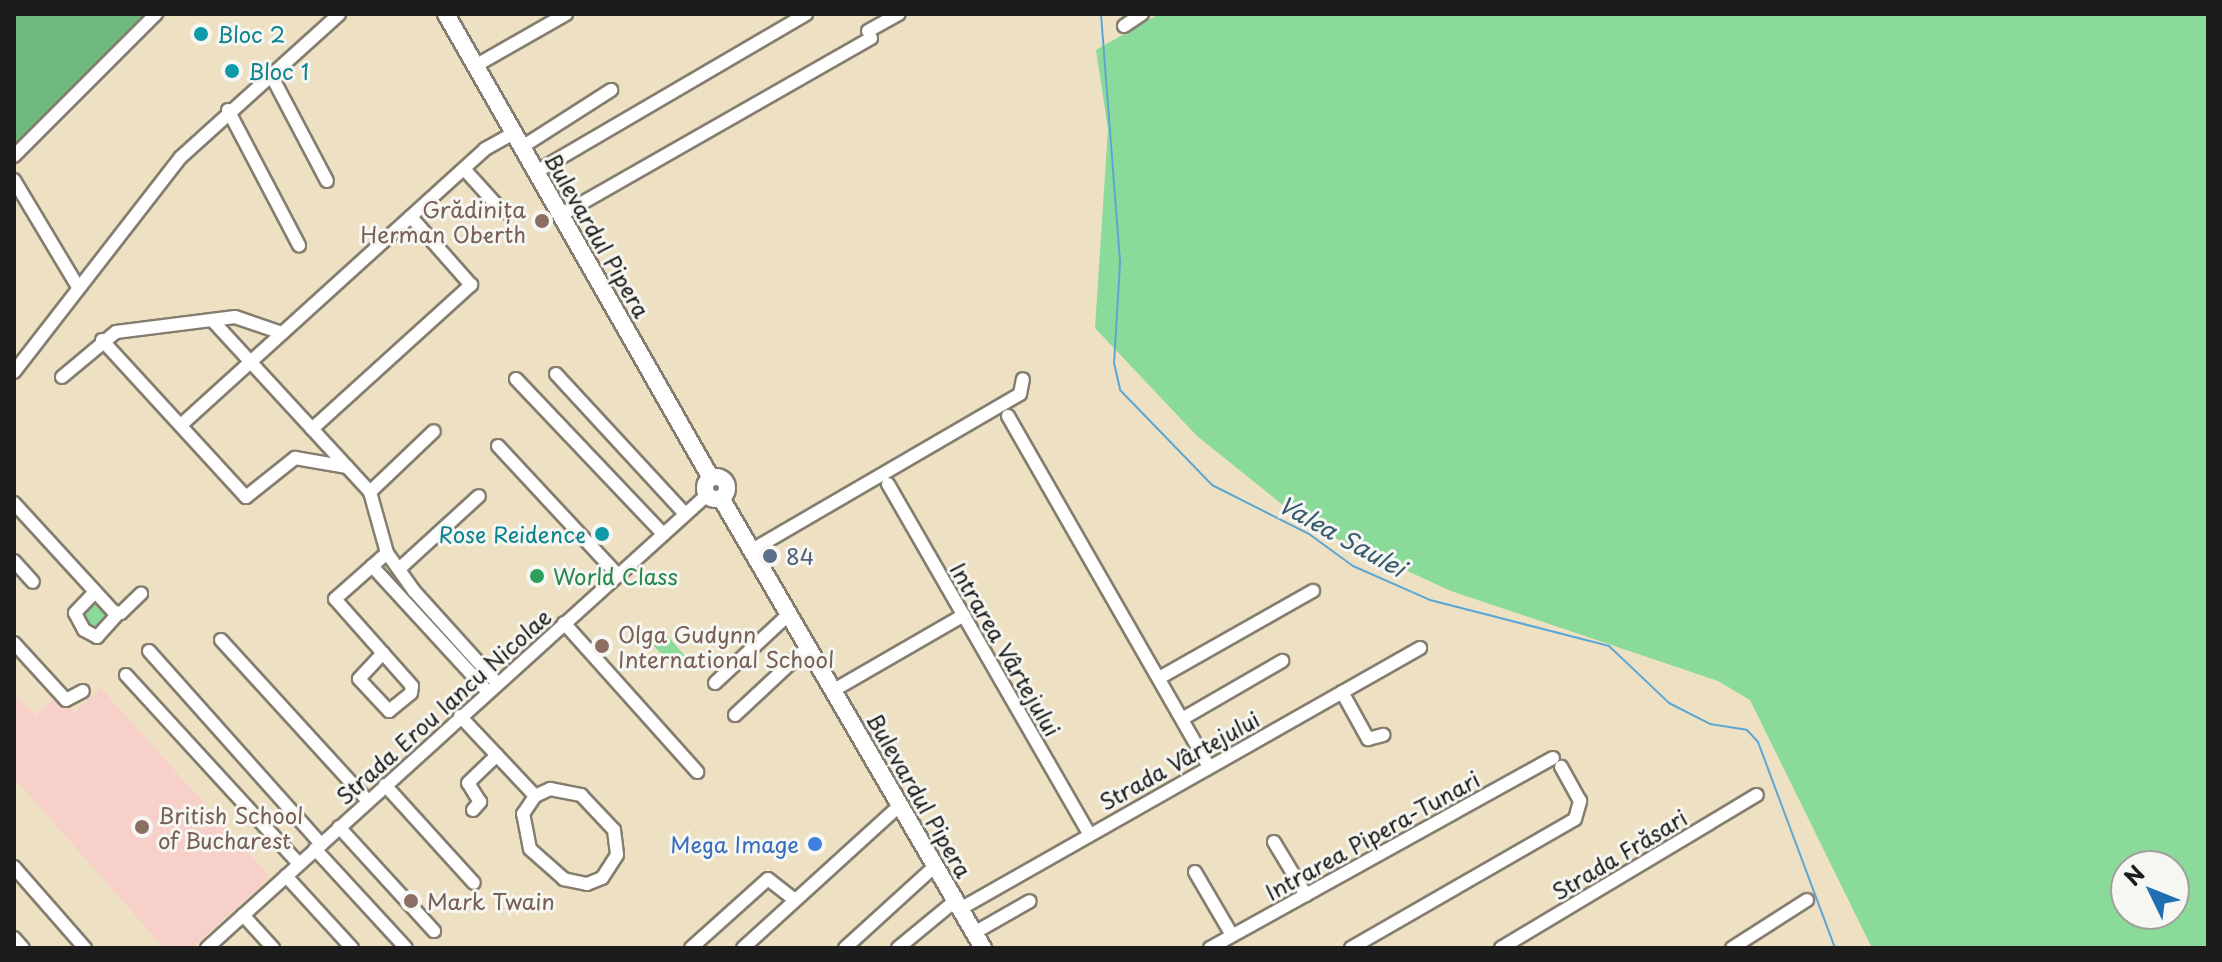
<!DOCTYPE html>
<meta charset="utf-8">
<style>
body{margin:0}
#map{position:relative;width:2222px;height:962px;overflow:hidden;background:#eee1c3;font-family:"Playpen Sans",sans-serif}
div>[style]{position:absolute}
.built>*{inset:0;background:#f7d0c9}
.green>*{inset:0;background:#8ada99}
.forest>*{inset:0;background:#6fba81}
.stream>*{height:2px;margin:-1px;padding:0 1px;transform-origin:1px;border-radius:1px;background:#5ba7d4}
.roads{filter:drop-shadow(2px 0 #857e70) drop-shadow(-2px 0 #857e70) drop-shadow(0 2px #857e70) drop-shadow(0 -2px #857e70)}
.minor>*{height:12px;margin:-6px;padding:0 6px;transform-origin:6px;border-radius:6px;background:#fff}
.major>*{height:16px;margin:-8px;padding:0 8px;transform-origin:8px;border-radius:8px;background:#fff}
.major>.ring{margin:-8px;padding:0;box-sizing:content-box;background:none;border:16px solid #fff;border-radius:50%}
.dots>*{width:22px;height:22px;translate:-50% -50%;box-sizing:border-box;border:4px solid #f6f6f2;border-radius:50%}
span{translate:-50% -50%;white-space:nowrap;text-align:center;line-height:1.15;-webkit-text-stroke:6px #f6f6f2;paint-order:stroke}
.culture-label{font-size:22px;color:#0d838f}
.left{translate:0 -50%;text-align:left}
.right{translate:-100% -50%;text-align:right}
.education-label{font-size:22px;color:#785e54}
.street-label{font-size:22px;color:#1c1c1c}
.service-label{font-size:22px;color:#4e5e75}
.leisure-label{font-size:22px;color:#27864d}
.shop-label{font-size:22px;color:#366cbe}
.water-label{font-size:24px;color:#385b6f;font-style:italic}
.frame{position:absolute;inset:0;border:16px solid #1c1c1c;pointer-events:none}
.north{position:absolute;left:2110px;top:850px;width:80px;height:80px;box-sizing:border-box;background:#f6f6f2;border:2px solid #9f9f9c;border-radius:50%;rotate:313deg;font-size:22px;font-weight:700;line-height:32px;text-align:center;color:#1c1c1c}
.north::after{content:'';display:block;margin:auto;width:28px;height:36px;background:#1f6fb2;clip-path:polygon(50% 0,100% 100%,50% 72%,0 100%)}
</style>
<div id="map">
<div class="built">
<i style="clip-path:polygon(101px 688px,270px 877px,192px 948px,164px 948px,14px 778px,14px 694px,36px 715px,58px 694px,75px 712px)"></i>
</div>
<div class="green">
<i style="clip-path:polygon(evenodd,1159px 14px,2208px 14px,2208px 948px,1872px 948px,1750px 700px,1718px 681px,1451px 591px,1309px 526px,1197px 436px,1095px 328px,1108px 129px,1096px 50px,1159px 14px,2126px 866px,2174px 866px,2174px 914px,2126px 914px,2126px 866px)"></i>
<i style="clip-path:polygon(96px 600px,112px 615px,96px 633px,80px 618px)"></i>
<i style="clip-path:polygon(665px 633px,687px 658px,675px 669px,652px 644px)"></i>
</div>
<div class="forest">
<i style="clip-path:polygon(14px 14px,156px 14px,14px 156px)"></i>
</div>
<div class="stream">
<i style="left:1101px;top:14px;width:250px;rotate:85.6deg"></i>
<i style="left:1120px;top:263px;width:100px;rotate:93.4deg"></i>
<i style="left:1114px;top:363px;width:28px;rotate:77deg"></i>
<i style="left:1120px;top:390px;width:132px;rotate:45.9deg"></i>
<i style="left:1212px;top:485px;width:109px;rotate:26.8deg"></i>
<i style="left:1309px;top:534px;width:54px;rotate:36deg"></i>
<i style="left:1353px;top:566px;width:84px;rotate:23.8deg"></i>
<i style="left:1430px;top:600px;width:185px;rotate:14.4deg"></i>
<i style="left:1609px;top:646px;width:83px;rotate:43.5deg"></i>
<i style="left:1669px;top:703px;width:46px;rotate:27.1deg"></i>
<i style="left:1710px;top:724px;width:37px;rotate:9deg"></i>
<i style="left:1747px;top:730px;width:16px;rotate:47deg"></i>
<i style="left:1758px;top:742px;width:220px;rotate:69.5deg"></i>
</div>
<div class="roads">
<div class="minor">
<i style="left:1124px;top:26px;width:22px;rotate:-34deg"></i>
<i style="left:868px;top:31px;width:35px;rotate:-29deg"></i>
<i style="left:475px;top:66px;width:105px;rotate:-29.7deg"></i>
<i style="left:270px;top:73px;width:122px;rotate:62.2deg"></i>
<i style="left:228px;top:110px;width:153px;rotate:62.3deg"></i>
<i style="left:522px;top:147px;width:106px;rotate:-32.6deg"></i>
<i style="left:14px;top:156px;width:201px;rotate:-45deg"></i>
<i style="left:465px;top:170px;width:57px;rotate:47.9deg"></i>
<i style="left:536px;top:172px;width:313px;rotate:-30.3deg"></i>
<i style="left:14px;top:180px;width:125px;rotate:59.1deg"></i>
<i style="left:561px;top:215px;width:357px;rotate:-29.7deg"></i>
<i style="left:212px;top:320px;width:234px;rotate:47.4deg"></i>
<i style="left:370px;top:492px;width:63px;rotate:74.4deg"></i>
<i style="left:387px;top:553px;width:47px;rotate:54.6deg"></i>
<i style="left:414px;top:591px;width:124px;rotate:47.9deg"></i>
<i style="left:102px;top:340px;width:213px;rotate:47.5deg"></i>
<i style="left:246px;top:497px;width:63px;rotate:-38.5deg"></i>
<i style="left:295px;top:458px;width:53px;rotate:9.8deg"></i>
<i style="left:14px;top:372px;width:272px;rotate:-52.2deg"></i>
<i style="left:181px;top:157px;width:213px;rotate:-42.1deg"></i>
<i style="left:556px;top:374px;width:190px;rotate:47.3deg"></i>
<i style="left:62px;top:377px;width:70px;rotate:-39.8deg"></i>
<i style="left:116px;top:332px;width:120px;rotate:-7.2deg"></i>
<i style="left:235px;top:317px;width:50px;rotate:18.8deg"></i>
<i style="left:516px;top:379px;width:214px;rotate:46.5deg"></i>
<i style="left:1008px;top:416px;width:404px;rotate:60.2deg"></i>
<i style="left:181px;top:425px;width:411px;rotate:-42.2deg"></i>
<i style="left:485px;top:149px;width:33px;rotate:-29deg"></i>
<i style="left:312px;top:429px;width:215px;rotate:-42.2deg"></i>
<i style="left:471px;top:285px;width:91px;rotate:-131.4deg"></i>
<i style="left:498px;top:446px;width:176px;rotate:47.1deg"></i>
<i style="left:888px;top:484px;width:403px;rotate:60.1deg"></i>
<i style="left:370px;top:492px;width:88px;rotate:-43.6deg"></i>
<i style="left:14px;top:503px;width:148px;rotate:47.5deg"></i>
<i style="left:114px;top:612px;width:7px;rotate:8deg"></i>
<i style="left:121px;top:613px;width:28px;rotate:-44deg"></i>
<i style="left:752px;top:550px;width:310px;rotate:-30.2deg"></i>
<i style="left:1020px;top:394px;width:15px;rotate:-79deg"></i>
<i style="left:14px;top:561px;width:28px;rotate:48deg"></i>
<i style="left:372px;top:566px;width:170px;rotate:47.4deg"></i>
<i style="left:399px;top:569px;width:108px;rotate:-42.4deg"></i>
<i style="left:95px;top:592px;width:29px;rotate:134deg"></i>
<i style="left:75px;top:613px;width:19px;rotate:62deg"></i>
<i style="left:84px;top:630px;width:15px;rotate:28deg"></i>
<i style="left:97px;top:637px;width:31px;rotate:-48deg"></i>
<i style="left:564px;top:623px;width:200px;rotate:48.2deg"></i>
<i style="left:221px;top:640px;width:218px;rotate:47.6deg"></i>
<i style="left:14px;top:643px;width:77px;rotate:47.6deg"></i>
<i style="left:66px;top:700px;width:19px;rotate:-28deg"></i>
<i style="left:149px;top:651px;width:259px;rotate:48.3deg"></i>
<i style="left:383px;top:653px;width:35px;rotate:133deg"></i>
<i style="left:359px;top:679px;width:44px;rotate:46.8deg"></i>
<i style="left:389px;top:711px;width:28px;rotate:-39deg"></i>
<i style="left:411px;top:693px;width:7px;rotate:-82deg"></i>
<i style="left:412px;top:686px;width:116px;rotate:-131.5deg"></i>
<i style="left:335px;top:599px;width:69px;rotate:-41.5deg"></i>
<i style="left:126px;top:675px;width:256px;rotate:47.5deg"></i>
<i style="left:1159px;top:678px;width:177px;rotate:-29.5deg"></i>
<i style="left:715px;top:683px;width:103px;rotate:-43deg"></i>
<i style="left:834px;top:690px;width:150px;rotate:-30deg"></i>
<i style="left:1342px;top:692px;width:54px;rotate:61deg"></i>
<i style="left:1368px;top:739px;width:16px;rotate:-15deg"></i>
<i style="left:735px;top:715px;width:101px;rotate:-43deg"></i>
<i style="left:460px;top:716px;width:110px;rotate:46.8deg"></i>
<i style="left:1182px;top:719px;width:116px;rotate:-30.1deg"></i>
<i style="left:385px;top:785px;width:132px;rotate:47.8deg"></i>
<i style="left:550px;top:789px;width:32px;rotate:11deg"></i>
<i style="left:581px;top:795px;width:48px;rotate:46.7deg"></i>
<i style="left:614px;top:830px;width:25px;rotate:83deg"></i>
<i style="left:617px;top:855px;width:27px;rotate:123deg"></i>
<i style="left:602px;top:878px;width:16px;rotate:158deg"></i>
<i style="left:587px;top:884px;width:24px;rotate:-168deg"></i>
<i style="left:564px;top:879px;width:45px;rotate:-138.6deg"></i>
<i style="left:530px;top:849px;width:36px;rotate:-101deg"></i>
<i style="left:523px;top:814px;width:22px;rotate:-56deg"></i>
<i style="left:535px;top:796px;width:17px;rotate:-25deg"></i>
<i style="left:473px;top:810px;width:11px;rotate:-49deg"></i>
<i style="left:480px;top:802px;width:22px;rotate:-122deg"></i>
<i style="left:468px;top:783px;width:40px;rotate:-44deg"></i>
<i style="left:339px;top:827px;width:141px;rotate:47.6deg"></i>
<i style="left:1274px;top:842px;width:62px;rotate:58.9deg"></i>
<i style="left:315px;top:849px;width:134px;rotate:47.4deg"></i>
<i style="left:14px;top:867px;width:108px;rotate:48.8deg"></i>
<i style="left:1195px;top:872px;width:73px;rotate:59.6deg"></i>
<i style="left:286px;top:876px;width:98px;rotate:47.5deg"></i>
<i style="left:960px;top:909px;width:529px;rotate:-29.57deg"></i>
<i style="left:243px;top:915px;width:45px;rotate:47.7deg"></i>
<i style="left:974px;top:933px;width:64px;rotate:-29.7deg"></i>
<i style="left:14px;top:938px;width:13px;rotate:48deg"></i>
<i style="left:207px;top:948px;width:675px;rotate:-42.18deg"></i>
<i style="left:691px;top:948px;width:103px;rotate:-41.9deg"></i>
<i style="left:768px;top:879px;width:34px;rotate:38deg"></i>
<i style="left:743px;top:948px;width:212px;rotate:-42.3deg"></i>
<i style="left:845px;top:948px;width:122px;rotate:-42.3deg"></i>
<i style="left:898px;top:948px;width:74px;rotate:-39.5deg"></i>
<i style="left:1210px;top:948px;width:392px;rotate:-29deg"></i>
<i style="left:1351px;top:948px;width:258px;rotate:-29.9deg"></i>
<i style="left:1575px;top:819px;width:19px;rotate:-74deg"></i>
<i style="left:1580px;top:801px;width:39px;rotate:-119deg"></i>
<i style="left:1501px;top:948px;width:298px;rotate:-30.9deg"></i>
<i style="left:1732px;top:948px;width:89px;rotate:-32.6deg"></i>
</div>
<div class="major">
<i style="left:446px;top:14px;width:534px;rotate:60.27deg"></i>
<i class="ring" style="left:705px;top:477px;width:6px;height:6px"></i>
<i style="left:721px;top:498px;width:521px;rotate:59.79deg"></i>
</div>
</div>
<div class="dots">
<i style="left:201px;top:34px;background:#0f9aa8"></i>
<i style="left:232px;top:71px;background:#0f9aa8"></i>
<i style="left:542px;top:221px;background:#8d6e63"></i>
<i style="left:602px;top:534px;background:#0f9aa8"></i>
<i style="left:770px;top:556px;background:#5c6f8a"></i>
<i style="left:537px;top:576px;background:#2e9e5b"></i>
<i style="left:602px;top:646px;background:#8d6e63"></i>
<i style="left:142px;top:827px;background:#8d6e63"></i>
<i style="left:815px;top:844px;background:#3f7fe0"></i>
<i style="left:411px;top:901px;background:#8d6e63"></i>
</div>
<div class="culture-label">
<span class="left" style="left:217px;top:34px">Bloc 2</span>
<span class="left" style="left:248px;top:71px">Bloc 1</span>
<span class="right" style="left:586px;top:534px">Rose Reidence</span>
</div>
<div class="education-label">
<span class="right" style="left:526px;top:221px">Grădinița<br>Herman Oberth</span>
<span class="left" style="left:618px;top:646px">Olga Gudynn<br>International School</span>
<span class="left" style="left:158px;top:827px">British School<br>of Bucharest</span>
<span class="left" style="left:427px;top:901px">Mark Twain</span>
</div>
<div class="street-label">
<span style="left:598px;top:235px;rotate:60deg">Bulevardul Pipera</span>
<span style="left:1006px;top:649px;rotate:60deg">Intrarea Vârtejului</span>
<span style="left:443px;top:706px;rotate:-42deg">Strada Erou Iancu Nicolae</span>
<span style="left:1179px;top:760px;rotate:-29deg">Strada Vârtejului</span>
<span style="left:920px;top:795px;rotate:60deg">Bulevardul Pipera</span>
<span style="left:1372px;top:835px;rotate:-29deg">Intrarea Pipera-Tunari</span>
<span style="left:1619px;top:854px;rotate:-31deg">Strada Frăsari</span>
</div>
<div class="service-label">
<span class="left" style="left:786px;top:556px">84</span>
</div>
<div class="leisure-label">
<span class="left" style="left:553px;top:576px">World Class</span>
</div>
<div class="shop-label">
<span class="right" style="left:799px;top:844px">Mega Image</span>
</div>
<div class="water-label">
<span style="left:1342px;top:536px;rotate:29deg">Valea Saulei</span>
</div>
<div class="frame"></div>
<div class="north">N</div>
</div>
